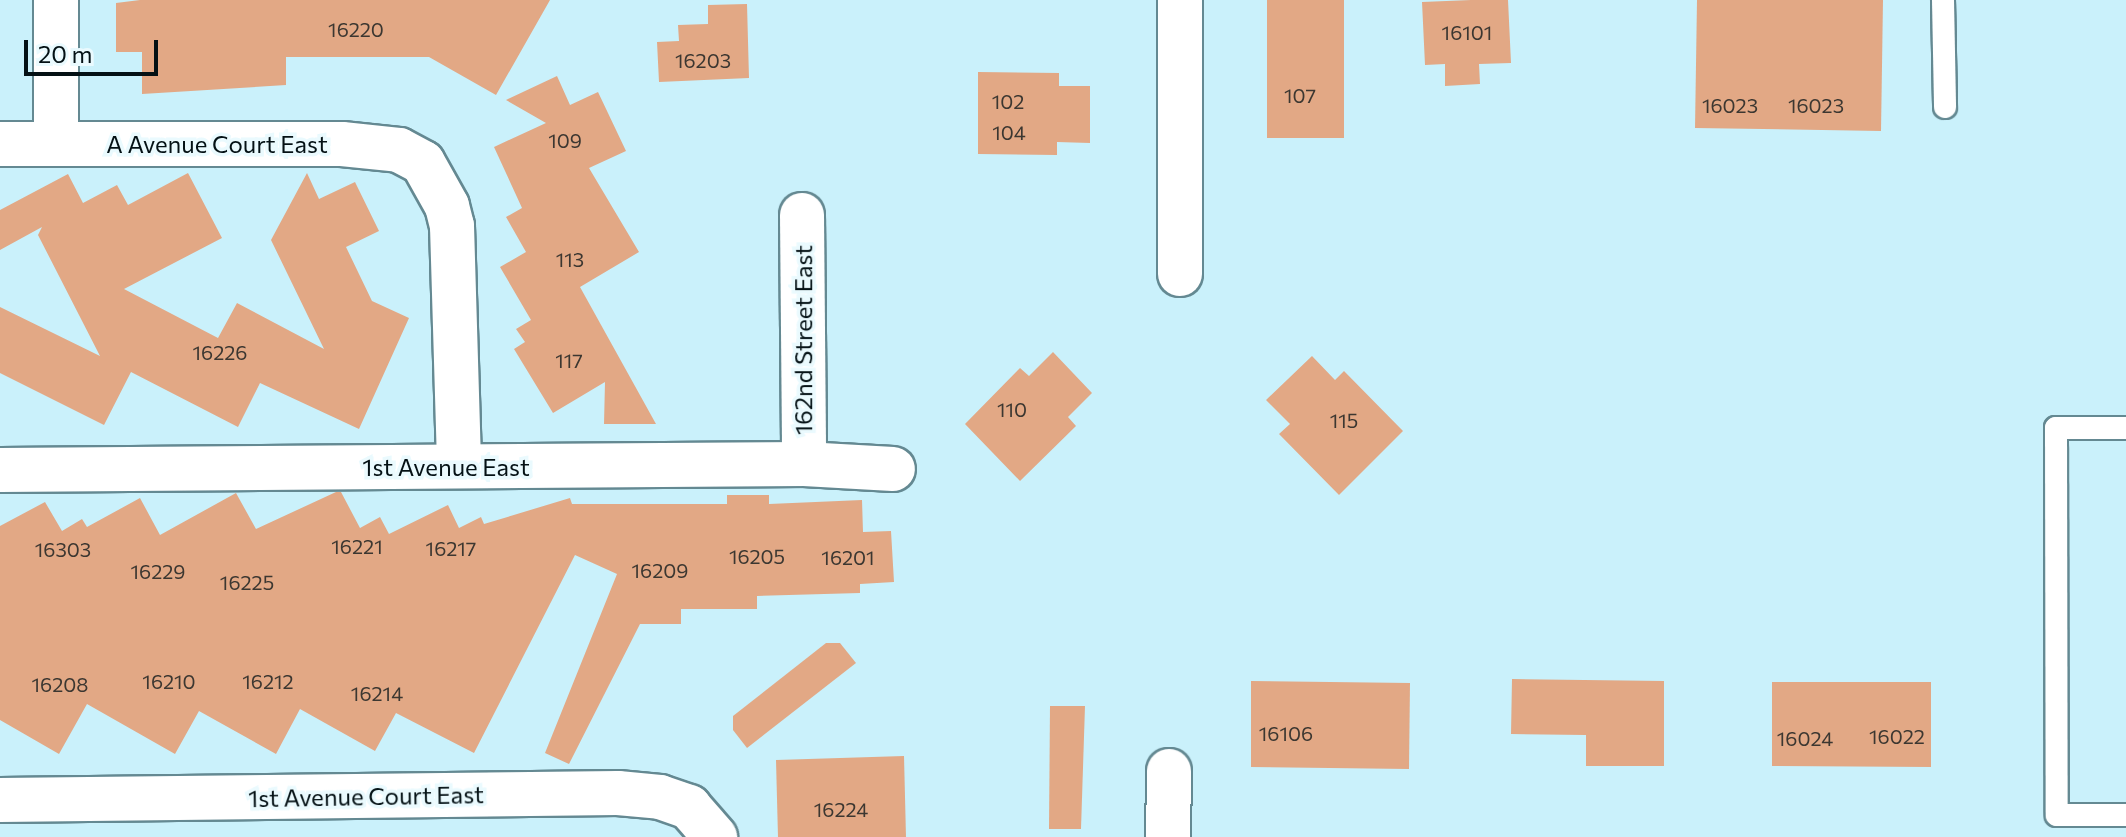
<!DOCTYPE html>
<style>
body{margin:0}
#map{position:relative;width:2126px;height:837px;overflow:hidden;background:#caf1fb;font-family:Commissioner,sans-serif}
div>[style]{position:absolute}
.building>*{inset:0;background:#e2a885}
.roads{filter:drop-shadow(2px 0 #648992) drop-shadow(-2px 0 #648992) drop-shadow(0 2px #648992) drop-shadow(0 -2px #648992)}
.lane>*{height:22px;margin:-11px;padding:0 11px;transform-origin:11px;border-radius:11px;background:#fff}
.street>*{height:44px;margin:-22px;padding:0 22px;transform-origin:22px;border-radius:22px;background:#fff}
span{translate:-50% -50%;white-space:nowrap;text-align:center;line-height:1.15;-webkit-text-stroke:7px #eafafe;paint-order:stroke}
.number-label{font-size:20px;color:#3c3731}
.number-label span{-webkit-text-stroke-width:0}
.street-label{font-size:24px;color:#041115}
.scale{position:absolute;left:24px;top:40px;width:134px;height:36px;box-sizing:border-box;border:4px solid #041115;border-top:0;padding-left:10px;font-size:24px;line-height:28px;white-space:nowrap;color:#041115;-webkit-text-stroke:6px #eafafe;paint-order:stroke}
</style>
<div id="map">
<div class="building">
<i style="clip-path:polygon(140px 0,550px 0,496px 95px,429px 57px,286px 57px,286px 85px,142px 94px,142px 52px,116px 52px,116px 3px)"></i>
<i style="clip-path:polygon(1267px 0,1344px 0,1344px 138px,1267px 138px)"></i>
<i style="clip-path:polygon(1471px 0,1508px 0,1511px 63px,1479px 64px,1480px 84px,1445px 86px,1445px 64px,1425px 65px,1422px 2px)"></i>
<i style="clip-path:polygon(1697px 0,1883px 0,1881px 131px,1695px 128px)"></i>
<i style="clip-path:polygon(747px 4px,749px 78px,659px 82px,657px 42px,679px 41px,678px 25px,708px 24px,708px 5px)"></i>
<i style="clip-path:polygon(978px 72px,1059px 73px,1059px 86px,1090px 86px,1090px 143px,1057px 142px,1057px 155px,978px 154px)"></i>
<i style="clip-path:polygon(557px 76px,570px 105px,598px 92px,626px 151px,589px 168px,639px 252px,580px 287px,656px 424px,604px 424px,605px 382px,553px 413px,514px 349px,525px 342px,516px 329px,531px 320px,500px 267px,526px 252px,506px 217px,522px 208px,494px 147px,546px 123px,506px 100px)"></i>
<i style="clip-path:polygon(188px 173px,222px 238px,124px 289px,218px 338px,237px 303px,324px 349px,271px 240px,307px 173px,319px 199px,355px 182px,379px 231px,346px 247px,372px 301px,409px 318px,359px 429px,260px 383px,238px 427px,131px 372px,104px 425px,0 373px,0 307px,100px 356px,38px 235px,42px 227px,0 250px,0 210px,68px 174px,83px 203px,117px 185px,128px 205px)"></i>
<i style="clip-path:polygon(1053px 352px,1092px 393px,1068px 417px,1076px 426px,1020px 481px,965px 424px,1020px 368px,1029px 376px)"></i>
<i style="clip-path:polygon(1312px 356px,1335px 380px,1344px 371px,1403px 431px,1339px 495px,1279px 434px,1290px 424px,1266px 400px)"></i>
<i style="clip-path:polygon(336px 492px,341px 492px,360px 528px,380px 517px,389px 534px,448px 505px,459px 528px,481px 517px,484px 524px,570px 498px,572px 504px,727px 504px,727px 495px,769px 495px,769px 504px,862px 500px,863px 532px,891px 531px,894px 582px,860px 584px,860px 593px,757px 596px,757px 609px,681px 609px,681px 624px,640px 624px,569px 764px,545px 753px,617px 574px,575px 555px,474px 753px,396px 713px,375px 751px,300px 709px,276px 754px,199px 711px,175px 754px,87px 704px,59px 754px,0 720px,0 526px,45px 502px,62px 531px,82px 519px,87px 527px,140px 498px,160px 535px,236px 493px,256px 529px)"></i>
<i style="clip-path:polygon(826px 643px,840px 643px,856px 663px,747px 748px,733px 730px,733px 716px)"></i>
<i style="clip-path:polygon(1512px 679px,1664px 681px,1664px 766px,1586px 766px,1586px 735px,1511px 734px)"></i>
<i style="clip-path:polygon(1251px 681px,1410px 683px,1409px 769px,1251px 767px)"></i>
<i style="clip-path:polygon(1772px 682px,1931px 682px,1931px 767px,1772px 766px)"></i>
<i style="clip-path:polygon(1050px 706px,1085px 706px,1081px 829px,1049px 829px)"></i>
<i style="clip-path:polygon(904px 756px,906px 837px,778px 837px,776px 760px)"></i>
</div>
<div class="roads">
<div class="lane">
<i style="left:1943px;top:0;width:107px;rotate:88.9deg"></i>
<i style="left:2126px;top:428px;width:70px;rotate:180deg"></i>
<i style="left:2056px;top:428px;width:387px;rotate:89.9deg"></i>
<i style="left:2057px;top:815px;width:69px"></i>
</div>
<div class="street">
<i style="left:56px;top:143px;width:143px;rotate:-90deg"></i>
<i style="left:0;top:144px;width:342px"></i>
<i style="left:342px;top:144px;width:57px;rotate:6deg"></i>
<i style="left:399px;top:150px;width:27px;rotate:28deg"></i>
<i style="left:423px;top:163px;width:49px;rotate:60.8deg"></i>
<i style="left:447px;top:206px;width:21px;rotate:76deg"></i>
<i style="left:452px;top:226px;width:240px;rotate:88.3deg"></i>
<i style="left:802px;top:215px;width:249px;rotate:89.5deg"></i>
<i style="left:1180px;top:274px;width:274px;rotate:-90deg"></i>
<i style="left:0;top:470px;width:804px;rotate:-0.43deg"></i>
<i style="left:804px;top:464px;width:89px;rotate:3.2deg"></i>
<i style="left:0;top:800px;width:618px;rotate:-0.65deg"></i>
<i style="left:618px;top:793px;width:42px;rotate:5.4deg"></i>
<i style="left:660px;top:797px;width:31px;rotate:19deg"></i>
<i style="left:689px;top:807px;width:40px;rotate:49deg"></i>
<i style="left:1168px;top:837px;width:66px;rotate:-89.1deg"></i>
</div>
</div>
<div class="number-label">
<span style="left:356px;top:29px">16220</span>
<span style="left:1467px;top:32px">16101</span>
<span style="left:703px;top:60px">16203</span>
<span style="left:1300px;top:95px">107</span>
<span style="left:1008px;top:101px">102</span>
<span style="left:1730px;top:105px">16023</span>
<span style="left:1816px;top:105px">16023</span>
<span style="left:1009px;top:132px">104</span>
<span style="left:565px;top:140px">109</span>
<span style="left:570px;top:259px">113</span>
<span style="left:220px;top:352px">16226</span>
<span style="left:569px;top:360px">117</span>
<span style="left:1012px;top:409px">110</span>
<span style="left:1344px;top:420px">115</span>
<span style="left:357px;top:546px">16221</span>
<span style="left:451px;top:548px">16217</span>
<span style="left:63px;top:549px">16303</span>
<span style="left:757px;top:556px">16205</span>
<span style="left:848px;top:557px">16201</span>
<span style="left:660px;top:570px">16209</span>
<span style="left:158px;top:571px">16229</span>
<span style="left:247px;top:582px">16225</span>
<span style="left:169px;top:681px">16210</span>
<span style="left:268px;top:681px">16212</span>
<span style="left:60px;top:684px">16208</span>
<span style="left:377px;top:693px">16214</span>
<span style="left:1286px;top:733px">16106</span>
<span style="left:1897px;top:736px">16022</span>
<span style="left:1805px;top:738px">16024</span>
<span style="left:841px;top:809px">16224</span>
</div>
<div class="street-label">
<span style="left:217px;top:144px">A Avenue Court East</span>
<span style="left:803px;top:340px;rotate:-90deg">162nd Street East</span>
<span style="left:446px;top:467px">1st Avenue East</span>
<span style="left:366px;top:796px;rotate:-1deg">1st Avenue Court East</span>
</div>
<div class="scale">20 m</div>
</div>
